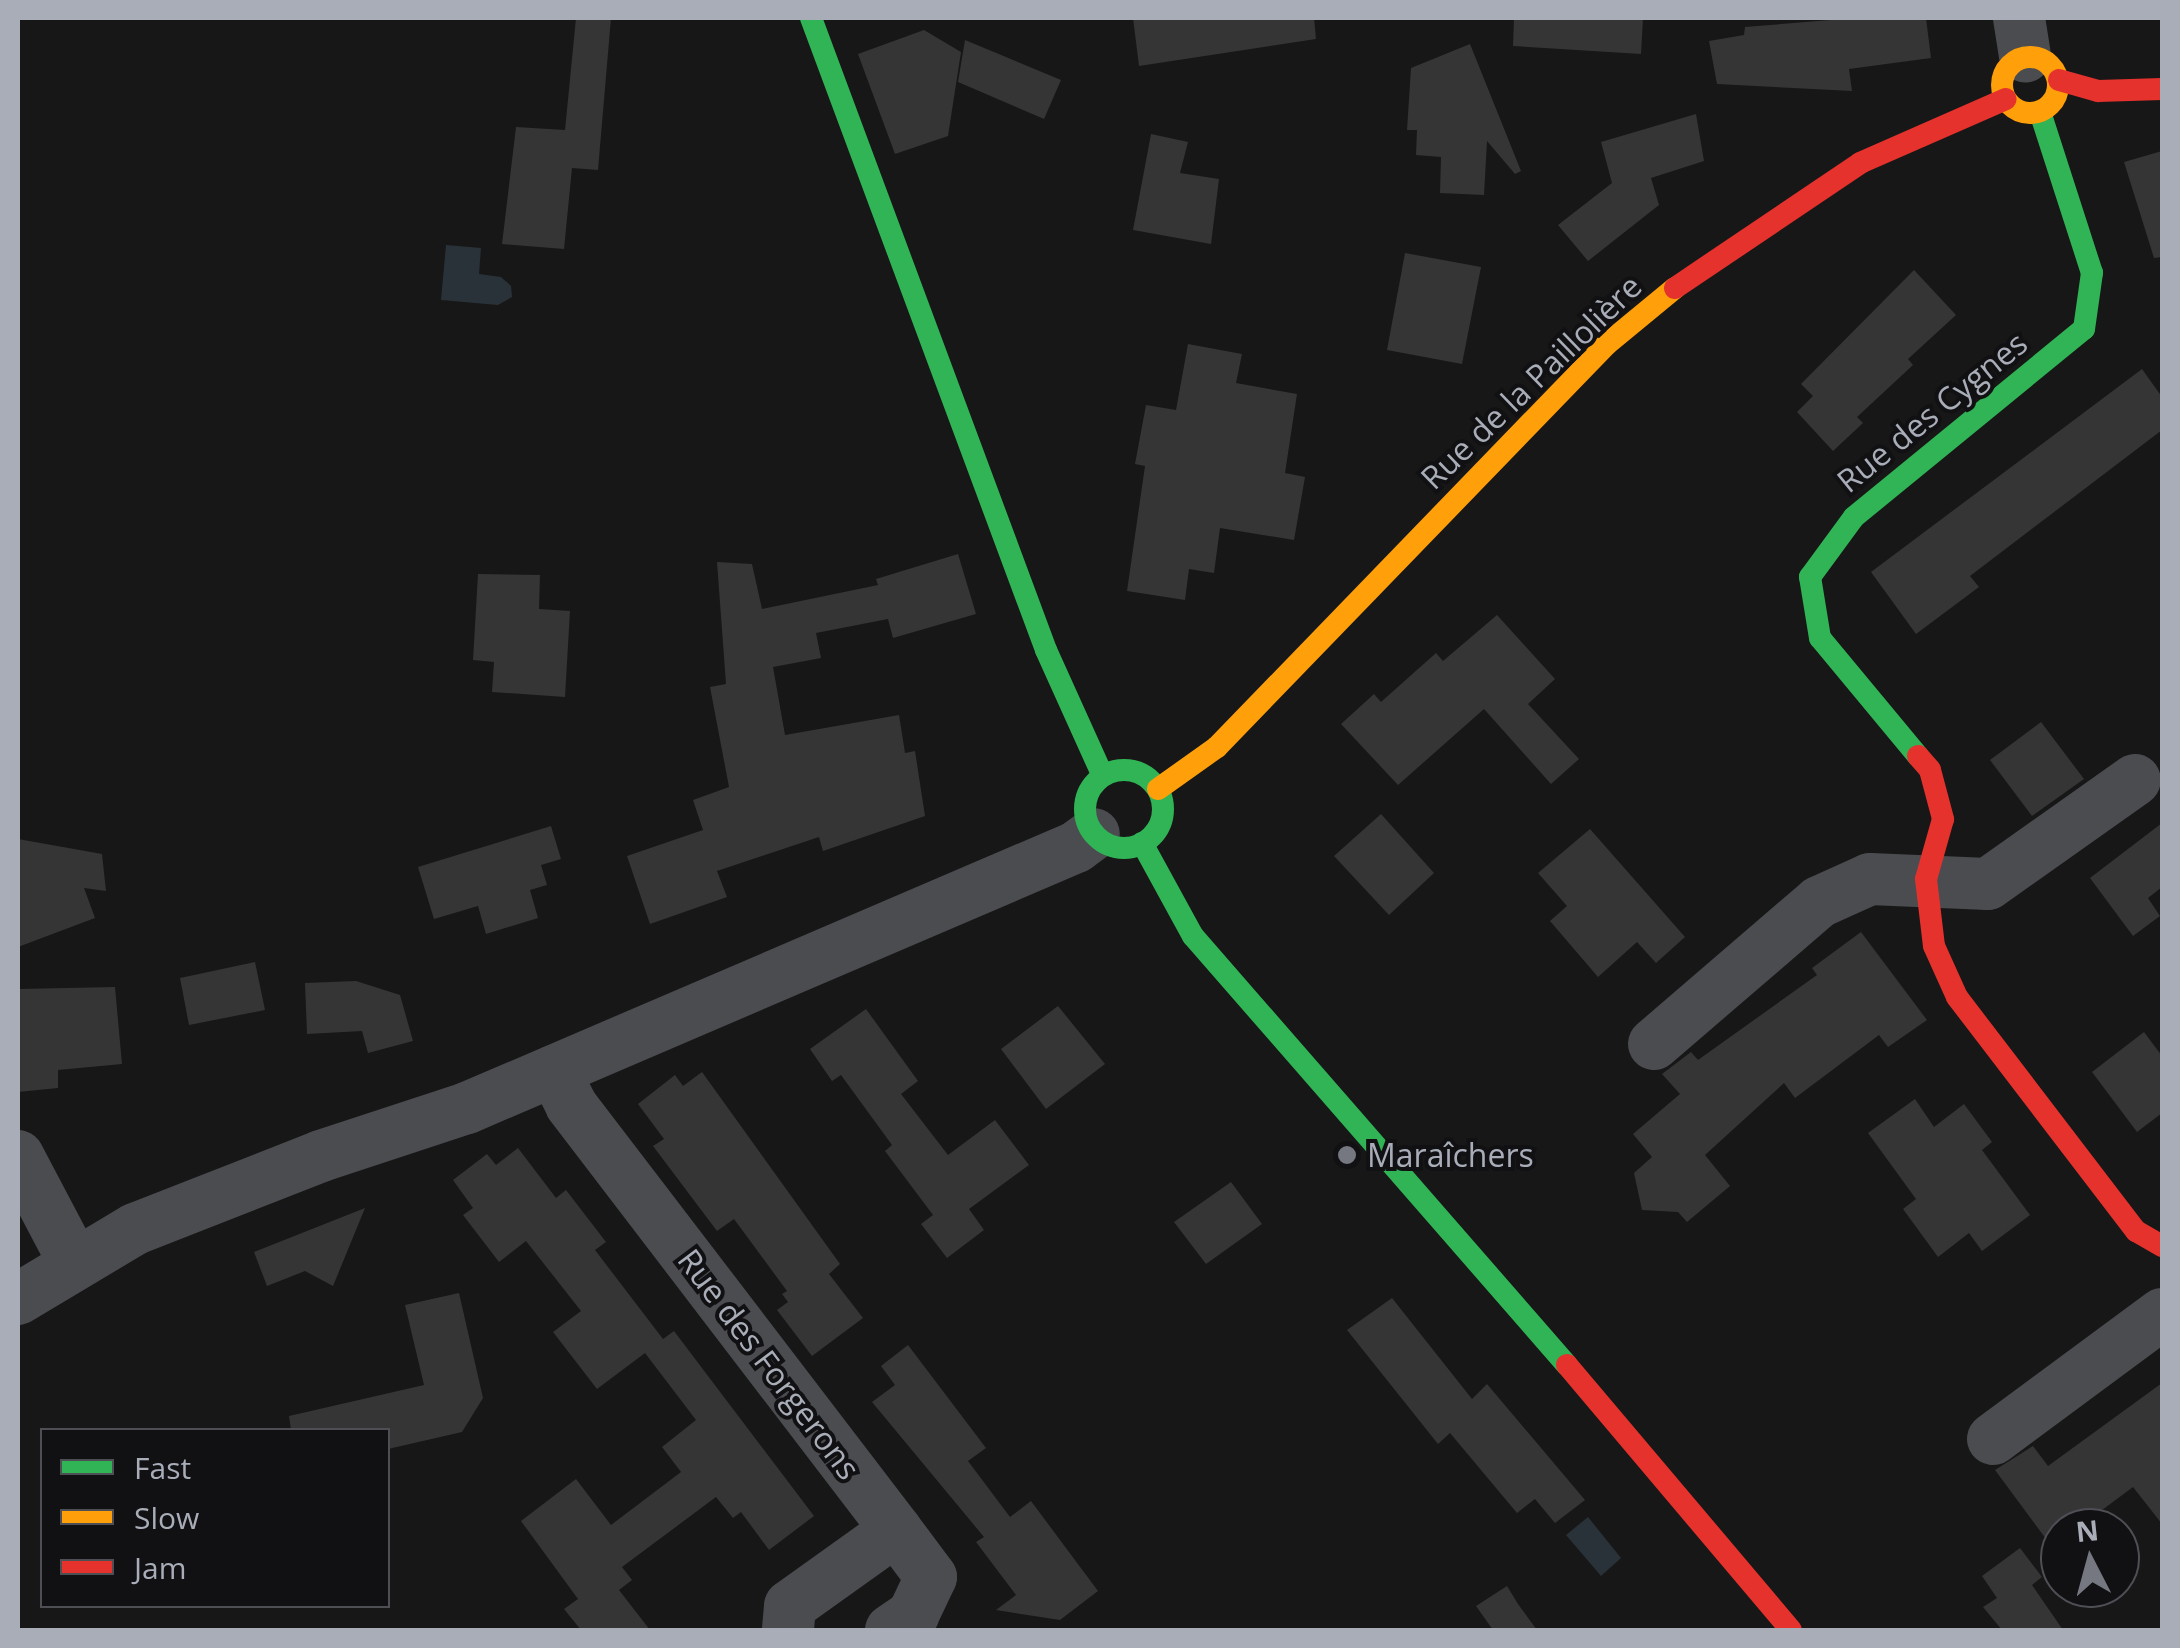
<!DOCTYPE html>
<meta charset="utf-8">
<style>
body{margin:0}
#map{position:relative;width:2180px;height:1648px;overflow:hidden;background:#171717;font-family:"Open Sans",sans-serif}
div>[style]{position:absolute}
.water>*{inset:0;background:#2a3239}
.building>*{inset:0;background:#353536}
.street>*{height:52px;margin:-26px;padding:0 26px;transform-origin:26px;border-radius:26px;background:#4b4c50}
.fast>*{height:22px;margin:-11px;padding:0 11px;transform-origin:11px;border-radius:11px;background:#30b455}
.fast>.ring{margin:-11px;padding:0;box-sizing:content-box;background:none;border:22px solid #30b455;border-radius:50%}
.slow>*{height:22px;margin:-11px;padding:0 11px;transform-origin:11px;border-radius:11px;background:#ff9f0a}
.slow>.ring{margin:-11px;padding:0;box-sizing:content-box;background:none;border:22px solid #ff9f0a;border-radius:50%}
.jam>*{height:22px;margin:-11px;padding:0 11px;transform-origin:11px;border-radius:11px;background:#e5322d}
.dots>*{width:28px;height:28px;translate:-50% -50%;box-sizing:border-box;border:5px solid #111113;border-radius:50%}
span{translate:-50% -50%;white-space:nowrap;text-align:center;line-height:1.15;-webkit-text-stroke:8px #111113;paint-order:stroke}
.street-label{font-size:32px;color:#a8adb8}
.poi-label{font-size:32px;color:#a8adb8}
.left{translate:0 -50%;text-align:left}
.frame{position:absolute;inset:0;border:20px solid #a8adb8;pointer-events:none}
.legend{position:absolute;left:40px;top:1428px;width:350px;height:180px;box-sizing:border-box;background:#111113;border:2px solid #4d4f55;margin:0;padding:12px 18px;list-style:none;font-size:30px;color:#a8adb8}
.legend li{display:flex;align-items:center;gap:20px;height:50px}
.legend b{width:50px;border:2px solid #4d4f55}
.north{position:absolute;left:2040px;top:1508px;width:100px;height:100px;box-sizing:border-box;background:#111113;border:2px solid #4d4f55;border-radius:50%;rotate:354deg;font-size:28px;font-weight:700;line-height:40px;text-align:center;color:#a8adb8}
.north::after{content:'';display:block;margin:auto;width:35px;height:45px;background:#757880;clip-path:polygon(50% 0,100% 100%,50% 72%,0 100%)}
</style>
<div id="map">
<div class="water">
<i style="clip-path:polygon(446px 245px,481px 248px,479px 274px,501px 277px,511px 286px,512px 297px,498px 305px,441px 300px)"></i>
<i style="clip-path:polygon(1588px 1517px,1621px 1558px,1601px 1576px,1566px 1535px)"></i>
</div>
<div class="building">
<i style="clip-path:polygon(576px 18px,611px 18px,598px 170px,572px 168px,564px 249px,502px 244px,516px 127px,565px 130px)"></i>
<i style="clip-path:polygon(1133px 18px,1314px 18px,1316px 39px,1139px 66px)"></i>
<i style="clip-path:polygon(1514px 18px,1643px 18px,1641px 54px,1513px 46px)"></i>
<i style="clip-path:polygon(1855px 18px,1926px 18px,1931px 58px,1849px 69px,1852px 91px,1717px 84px,1709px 41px,1744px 35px,1745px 27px)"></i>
<i style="clip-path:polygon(924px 30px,961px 52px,948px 136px,895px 154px,858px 54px)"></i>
<i style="clip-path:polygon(965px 40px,1061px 80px,1044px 119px,958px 82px)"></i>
<i style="clip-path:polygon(1470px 44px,1521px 171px,1515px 174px,1487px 141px,1484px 195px,1440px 193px,1441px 157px,1416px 155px,1417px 130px,1407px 130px,1411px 68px)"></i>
<i style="clip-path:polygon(1696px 114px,1704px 161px,1651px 178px,1659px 205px,1588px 261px,1558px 225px,1612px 183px,1601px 142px)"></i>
<i style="clip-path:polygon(1151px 134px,1188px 142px,1180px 173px,1219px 179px,1211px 244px,1133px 230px)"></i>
<i style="clip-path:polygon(2162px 151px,2162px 257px,2154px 258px,2124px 162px)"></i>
<i style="clip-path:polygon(1405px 253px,1481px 267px,1462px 364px,1387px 350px)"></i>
<i style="clip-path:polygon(1914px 270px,1956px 315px,1908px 359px,1913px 365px,1857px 417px,1863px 423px,1833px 451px,1797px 412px,1813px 396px,1801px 384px)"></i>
<i style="clip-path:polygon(1188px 344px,1242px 354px,1236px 383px,1297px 394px,1285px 473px,1305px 477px,1294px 540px,1220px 528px,1214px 573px,1189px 569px,1185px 600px,1127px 591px,1145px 466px,1135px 464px,1146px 405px,1176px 410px)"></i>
<i style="clip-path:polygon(2142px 369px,2162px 397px,2162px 430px,1970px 576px,1979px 587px,1916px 634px,1871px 572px)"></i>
<i style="clip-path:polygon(958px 554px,976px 614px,893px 638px,888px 619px,816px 633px,821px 658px,773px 667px,785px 735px,899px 715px,905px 753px,915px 751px,925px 816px,823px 851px,819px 837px,717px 871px,727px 897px,650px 924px,627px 856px,703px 830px,693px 800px,729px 787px,710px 687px,726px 684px,717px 562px,752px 564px,762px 609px,878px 585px,876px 579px)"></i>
<i style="clip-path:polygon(478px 574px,540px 575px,539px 609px,570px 611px,565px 697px,492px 692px,494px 662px,473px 660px)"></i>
<i style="clip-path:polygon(1497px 615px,1555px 679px,1528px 704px,1579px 759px,1551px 784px,1484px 709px,1398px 785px,1341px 724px,1374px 694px,1381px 702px,1436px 653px,1443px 661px)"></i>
<i style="clip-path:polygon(2041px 722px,2084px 779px,2032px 816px,1990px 760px)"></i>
<i style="clip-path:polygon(1381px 814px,1434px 873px,1389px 915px,1334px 856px)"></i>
<i style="clip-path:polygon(2162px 823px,2162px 887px,2148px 898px,2160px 916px,2133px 936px,2090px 878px)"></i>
<i style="clip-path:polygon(551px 826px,561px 859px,541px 865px,547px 885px,530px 890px,538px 918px,486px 934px,478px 906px,434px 919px,418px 867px)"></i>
<i style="clip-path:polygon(1590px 829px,1685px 937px,1656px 963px,1637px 942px,1598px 977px,1550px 921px,1567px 906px,1538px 873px)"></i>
<i style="clip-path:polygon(18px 839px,102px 854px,106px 891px,84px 888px,95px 918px,18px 947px)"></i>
<i style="clip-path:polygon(1861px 932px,1927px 1020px,1888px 1047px,1879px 1035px,1795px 1098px,1784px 1083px,1705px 1155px,1730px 1186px,1687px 1222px,1678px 1212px,1642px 1210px,1634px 1173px,1652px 1157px,1633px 1134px,1680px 1094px,1662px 1074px,1691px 1052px,1698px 1060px,1817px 975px,1812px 968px)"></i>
<i style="clip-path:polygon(255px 962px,265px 1010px,189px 1025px,180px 978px)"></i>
<i style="clip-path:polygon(356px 981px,400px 995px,413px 1041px,368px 1053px,362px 1031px,307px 1034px,305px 983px)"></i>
<i style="clip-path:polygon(115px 987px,122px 1064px,58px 1070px,58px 1088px,18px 1092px,18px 989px)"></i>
<i style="clip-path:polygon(1058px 1006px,1105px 1064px,1046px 1109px,1001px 1049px)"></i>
<i style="clip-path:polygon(866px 1009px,918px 1081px,901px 1094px,948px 1155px,995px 1120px,1029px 1165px,969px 1209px,984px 1230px,947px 1258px,921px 1224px,933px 1215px,885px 1151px,892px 1145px,841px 1075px,832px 1081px,810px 1049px)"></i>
<i style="clip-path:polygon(2144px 1032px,2162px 1056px,2162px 1113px,2137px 1132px,2092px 1072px)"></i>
<i style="clip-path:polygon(702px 1072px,840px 1264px,829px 1274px,863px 1318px,812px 1356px,777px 1310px,788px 1302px,782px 1294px,787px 1291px,734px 1219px,717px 1231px,653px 1146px,664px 1139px,638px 1104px,675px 1075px,683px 1086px)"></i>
<i style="clip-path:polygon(1915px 1099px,1934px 1127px,1964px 1104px,1992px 1142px,1982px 1150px,2030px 1215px,1982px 1251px,1969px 1233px,1938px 1257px,1903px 1209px,1916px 1199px,1868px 1133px)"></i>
<i style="clip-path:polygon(518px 1148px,556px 1198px,566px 1190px,606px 1242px,595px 1250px,663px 1339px,674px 1331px,814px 1516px,769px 1550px,741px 1512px,733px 1518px,716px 1497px,622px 1567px,632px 1580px,619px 1590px,650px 1630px,581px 1630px,564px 1609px,578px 1599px,521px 1521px,576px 1479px,611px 1525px,681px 1472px,662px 1447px,696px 1420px,645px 1353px,597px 1389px,553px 1332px,581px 1311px,526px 1241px,499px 1262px,463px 1215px,473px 1208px,453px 1180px,487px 1154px,496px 1165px)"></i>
<i style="clip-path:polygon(1231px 1182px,1262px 1224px,1206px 1264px,1174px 1222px)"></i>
<i style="clip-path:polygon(365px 1208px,333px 1286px,305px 1271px,267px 1286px,254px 1252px)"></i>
<i style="clip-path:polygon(459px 1293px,483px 1398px,462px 1432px,388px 1449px,388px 1430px,291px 1430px,289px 1416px,424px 1385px,405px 1305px)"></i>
<i style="clip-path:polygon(1392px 1298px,1472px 1399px,1487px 1384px,1585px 1500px,1555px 1523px,1535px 1499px,1517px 1513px,1450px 1433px,1438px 1444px,1347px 1330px)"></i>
<i style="clip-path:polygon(908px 1345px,986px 1448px,968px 1461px,1010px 1517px,1031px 1501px,1098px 1591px,1060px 1620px,996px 1610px,1016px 1595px,976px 1542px,984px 1537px,872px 1402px,895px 1385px,881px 1366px)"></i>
<i style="clip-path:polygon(2162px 1383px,2162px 1524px,2133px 1487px,2078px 1528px,2060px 1528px,2060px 1541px,2052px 1547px,1995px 1470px,2033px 1446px,2048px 1466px)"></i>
<i style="clip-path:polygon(2020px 1548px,2042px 1577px,2032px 1585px,2063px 1630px,2002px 1630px,1983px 1607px,1997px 1598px,1982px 1576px)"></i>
<i style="clip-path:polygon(1507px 1586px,1518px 1604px,1537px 1630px,1493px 1630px,1476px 1606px)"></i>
</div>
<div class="street">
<i style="left:2019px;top:18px;width:39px;rotate:81deg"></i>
<i style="left:1654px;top:1044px;width:218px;rotate:-40.7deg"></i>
<i style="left:1819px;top:902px;width:56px;rotate:-24.3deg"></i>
<i style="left:1870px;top:879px;width:118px;rotate:2.4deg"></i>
<i style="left:1988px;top:884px;width:180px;rotate:-35.3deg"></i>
<i style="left:554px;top:1071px;width:38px;rotate:63deg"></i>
<i style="left:571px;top:1105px;width:535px;rotate:52.59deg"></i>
<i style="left:896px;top:1530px;width:130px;rotate:144.4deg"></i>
<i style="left:790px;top:1606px;width:24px;rotate:95deg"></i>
<i style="left:18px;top:1156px;width:120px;rotate:62.2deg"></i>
<i style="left:18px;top:1299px;width:136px;rotate:-30.9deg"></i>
<i style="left:135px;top:1229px;width:200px;rotate:-21.4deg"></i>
<i style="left:321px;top:1156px;width:154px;rotate:-18.2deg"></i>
<i style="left:467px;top:1108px;width:663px;rotate:-23.2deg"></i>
<i style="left:1076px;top:847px;width:22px;rotate:-36deg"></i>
<i style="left:1993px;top:1439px;width:210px;rotate:-36.5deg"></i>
<i style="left:891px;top:1630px;width:27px;rotate:-34deg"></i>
<i style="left:913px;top:1615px;width:42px;rotate:-64.7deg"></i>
<i style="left:931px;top:1577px;width:59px;rotate:-126.7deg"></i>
</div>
<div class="fast">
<i style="left:811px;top:18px;width:674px;rotate:69.6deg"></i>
<i style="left:1046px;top:650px;width:138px;rotate:65.7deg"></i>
<i style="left:1918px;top:756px;width:153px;rotate:-129.7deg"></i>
<i style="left:1820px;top:638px;width:62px;rotate:-99.3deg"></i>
<i style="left:1810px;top:577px;width:74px;rotate:-53.7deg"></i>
<i style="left:1854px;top:517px;width:297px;rotate:-39.3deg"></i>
<i style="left:2084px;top:329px;width:57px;rotate:-81.9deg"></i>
<i style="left:2092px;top:273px;width:169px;rotate:-107.9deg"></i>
<i class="ring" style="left:1085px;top:770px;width:56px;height:56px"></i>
<i style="left:1142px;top:843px;width:106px;rotate:61.3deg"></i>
<i style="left:1193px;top:936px;width:569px;rotate:48.92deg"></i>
</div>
<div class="slow">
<i class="ring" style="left:2002px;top:57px;width:34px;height:34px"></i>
<i style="left:1158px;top:789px;width:72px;rotate:-35.4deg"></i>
<i style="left:1217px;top:747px;width:561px;rotate:-45.94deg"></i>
<i style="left:1607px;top:344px;width:88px;rotate:-39.5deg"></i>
</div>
<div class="jam">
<i style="left:2059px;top:80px;width:41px;rotate:15.8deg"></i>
<i style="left:2098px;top:91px;width:64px;rotate:-1.8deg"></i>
<i style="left:1675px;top:288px;width:223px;rotate:-34deg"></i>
<i style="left:1860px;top:163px;width:159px;rotate:-23.7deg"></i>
<i style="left:1918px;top:756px;width:18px;rotate:49deg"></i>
<i style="left:1930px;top:770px;width:51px;rotate:75.1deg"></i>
<i style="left:1943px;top:819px;width:62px;rotate:105.8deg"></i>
<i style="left:1926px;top:879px;width:67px;rotate:83.2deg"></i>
<i style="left:1934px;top:946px;width:56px;rotate:65.7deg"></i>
<i style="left:1957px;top:997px;width:295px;rotate:52.6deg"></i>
<i style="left:2136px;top:1231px;width:30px;rotate:30deg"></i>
<i style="left:1567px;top:1365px;width:347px;rotate:49.8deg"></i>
</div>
<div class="dots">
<i style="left:1347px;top:1155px;background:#757880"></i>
</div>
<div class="street-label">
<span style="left:1531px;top:382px;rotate:-44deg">Rue de la Paillolière</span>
<span style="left:1932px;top:412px;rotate:-39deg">Rue des Cygnes</span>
<span style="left:769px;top:1364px;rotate:53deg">Rue des Forgerons</span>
</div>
<div class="poi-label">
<span class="left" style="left:1367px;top:1155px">Maraîchers</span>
</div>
<div class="frame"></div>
<ul class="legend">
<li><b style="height:12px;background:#30b455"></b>Fast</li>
<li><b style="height:12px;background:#ff9f0a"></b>Slow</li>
<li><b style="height:12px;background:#e5322d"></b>Jam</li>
</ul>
<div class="north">N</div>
</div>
